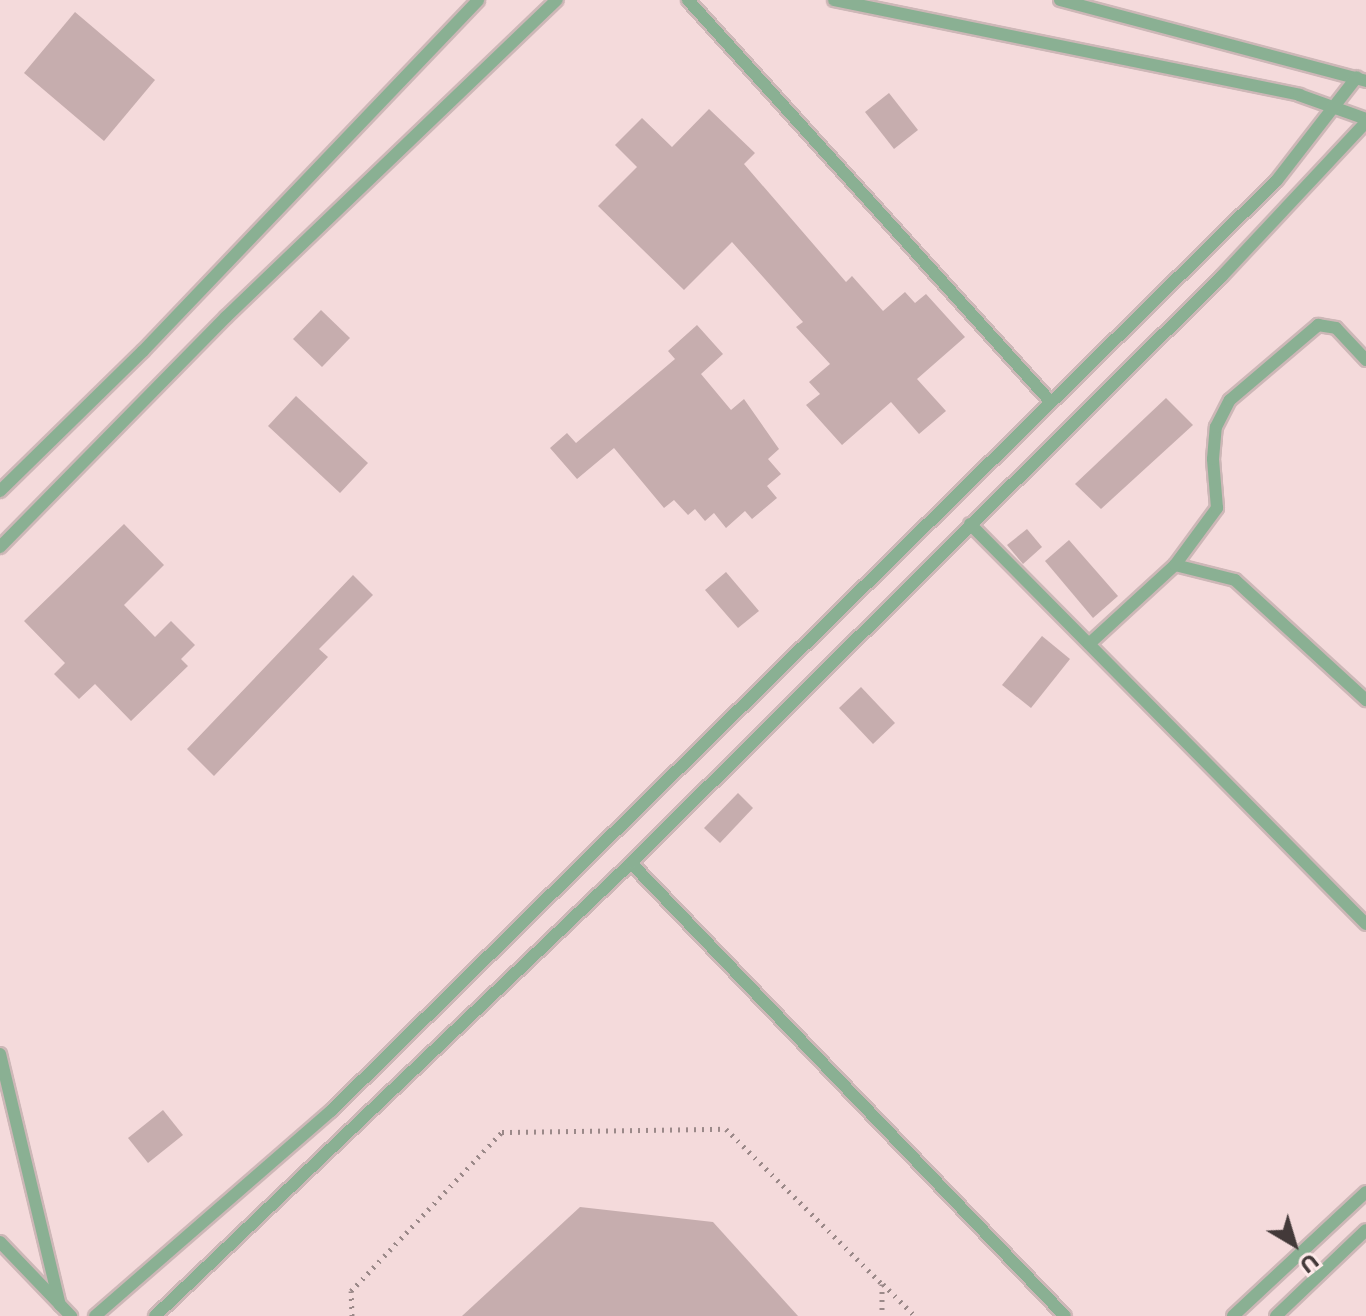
<!DOCTYPE html>
<style>
body{margin:0}
#map{position:relative;width:1366px;height:1316px;overflow:hidden;background:#f4dadb;font-family:Montserrat,sans-serif}
div>[style]{position:absolute}
.building>*{inset:0;background:#c6adae}
.path>*{height:5px;margin-top:-2.5px;transform-origin:0;background:repeating-linear-gradient(90deg,#9b8989 0 2px,transparent 0 8px)}
.roads{filter:drop-shadow(2px 0 #cdb7b7) drop-shadow(-2px 0 #cdb7b7) drop-shadow(0 2px #cdb7b7) drop-shadow(0 -2px #cdb7b7)}
.lane>*{height:12px;margin:-6px;padding:0 6px;transform-origin:6px;border-radius:6px;background:#8ab093}
span{translate:-50% -50%;white-space:nowrap;text-align:center;line-height:1.15;-webkit-text-stroke:7px #fee9e9;paint-order:stroke}
.north{position:absolute;left:1254px;top:1204px;width:80px;height:80px;-webkit-text-stroke:6px #fee9e9;paint-order:stroke;rotate:142deg;font-size:22px;font-weight:700;line-height:32px;text-align:center;color:#433939}
.north::after{content:'';display:block;margin:auto;width:28px;height:36px;background:#433939;clip-path:polygon(50% 0,100% 100%,50% 72%,0 100%)}
</style>
<div id="map">
<div class="building">
<i style="clip-path:polygon(75px 12px,155px 80px,104px 141px,24px 73px)"></i>
<i style="clip-path:polygon(889px 93px,918px 130px,894px 149px,865px 112px)"></i>
<i style="clip-path:polygon(709px 109px,755px 153px,744px 164px,846px 282px,852px 276px,883px 311px,905px 292px,915px 303px,926px 294px,965px 337px,917px 379px,946px 411px,919px 434px,891px 402px,842px 445px,806px 405px,820px 394px,809px 382px,830px 364px,796px 327px,803px 322px,732px 242px,684px 290px,598px 206px,637px 167px,615px 145px,642px 118px,672px 147px)"></i>
<i style="clip-path:polygon(321px 310px,350px 338px,322px 367px,293px 339px)"></i>
<i style="clip-path:polygon(697px 325px,723px 354px,701px 374px,731px 410px,744px 399px,779px 449px,768px 459px,781px 474px,767px 486px,777px 498px,752px 519px,745px 511px,726px 528px,714px 513px,705px 521px,695px 509px,688px 515px,674px 500px,664px 508px,614px 448px,577px 479px,550px 448px,567px 433px,576px 443px,675px 359px,668px 351px)"></i>
<i style="clip-path:polygon(296px 396px,368px 463px,340px 493px,268px 426px)"></i>
<i style="clip-path:polygon(1166px 398px,1193px 425px,1101px 509px,1075px 484px)"></i>
<i style="clip-path:polygon(124px 524px,164px 565px,124px 605px,155px 637px,171px 621px,195px 645px,181px 659px,188px 666px,131px 721px,95px 684px,79px 699px,54px 674px,65px 663px,24px 621px)"></i>
<i style="clip-path:polygon(1027px 529px,1042px 547px,1023px 564px,1007px 545px)"></i>
<i style="clip-path:polygon(1069px 540px,1118px 596px,1093px 618px,1045px 561px)"></i>
<i style="clip-path:polygon(726px 572px,759px 611px,738px 628px,705px 590px)"></i>
<i style="clip-path:polygon(353px 575px,373px 595px,319px 649px,328px 657px,214px 776px,187px 749px)"></i>
<i style="clip-path:polygon(1042px 636px,1070px 659px,1031px 708px,1002px 685px)"></i>
<i style="clip-path:polygon(861px 687px,895px 723px,873px 744px,839px 708px)"></i>
<i style="clip-path:polygon(738px 793px,753px 808px,720px 843px,704px 828px)"></i>
<i style="clip-path:polygon(163px 1110px,183px 1135px,148px 1163px,128px 1138px)"></i>
<i style="clip-path:polygon(580px 1207px,713px 1222px,798px 1316px,462px 1316px)"></i>
</div>
<div class="path">
<i style="left:883px;top:1284px;width:45px;rotate:45deg"></i>
<i style="left:352px;top:1316px;width:25px;rotate:-92deg"></i>
<i style="left:351px;top:1291px;width:219px;rotate:-46.5deg"></i>
<i style="left:502px;top:1132px;width:224px;rotate:-0.8deg"></i>
<i style="left:726px;top:1129px;width:220px;rotate:44.8deg"></i>
<i style="left:882px;top:1284px;width:32px;rotate:90deg"></i>
</div>
<div class="roads">
<div class="lane">
<i style="left:688px;top:0;width:540px;rotate:47.93deg"></i>
<i style="left:834px;top:0;width:475px;rotate:11.5deg"></i>
<i style="left:1299px;top:95px;width:71px;rotate:19.7deg"></i>
<i style="left:1060px;top:0;width:317px;rotate:14.8deg"></i>
<i style="left:0;top:491px;width:200px;rotate:-44.4deg"></i>
<i style="left:143px;top:351px;width:485px;rotate:-46.3deg"></i>
<i style="left:970px;top:524px;width:563px;rotate:45.29deg"></i>
<i style="left:0;top:547px;width:322px;rotate:-45.5deg"></i>
<i style="left:226px;top:317px;width:458px;rotate:-43.8deg"></i>
<i style="left:1175px;top:565px;width:62px;rotate:14deg"></i>
<i style="left:1235px;top:580px;width:178px;rotate:42.5deg"></i>
<i style="left:1089px;top:644px;width:117px;rotate:-42.6deg"></i>
<i style="left:1175px;top:565px;width:71px;rotate:-53.6deg"></i>
<i style="left:1217px;top:508px;width:49px;rotate:-94.7deg"></i>
<i style="left:1213px;top:459px;width:32px;rotate:-85deg"></i>
<i style="left:1216px;top:427px;width:30px;rotate:-63deg"></i>
<i style="left:1230px;top:400px;width:116px;rotate:-40.4deg"></i>
<i style="left:1318px;top:325px;width:18px;rotate:9deg"></i>
<i style="left:1336px;top:328px;width:44px;rotate:46.8deg"></i>
<i style="left:631px;top:863px;width:627px;rotate:46.23deg"></i>
<i style="left:0;top:1054px;width:258px;rotate:76.6deg"></i>
<i style="left:0;top:1242px;width:103px;rotate:46.2deg"></i>
<i style="left:95px;top:1316px;width:313px;rotate:-41deg"></i>
<i style="left:331px;top:1111px;width:1327px;rotate:-44.54deg"></i>
<i style="left:1277px;top:180px;width:130px;rotate:-52.2deg"></i>
<i style="left:155px;top:1316px;width:657px;rotate:-43.58deg"></i>
<i style="left:631px;top:863px;width:833px;rotate:-44.81deg"></i>
<i style="left:1222px;top:276px;width:211px;rotate:-46.9deg"></i>
<i style="left:1233px;top:1316px;width:182px;rotate:-43deg"></i>
<i style="left:1276px;top:1316px;width:124px;rotate:-43.7deg"></i>
</div>
</div>
<div class="north">U</div>
</div>
